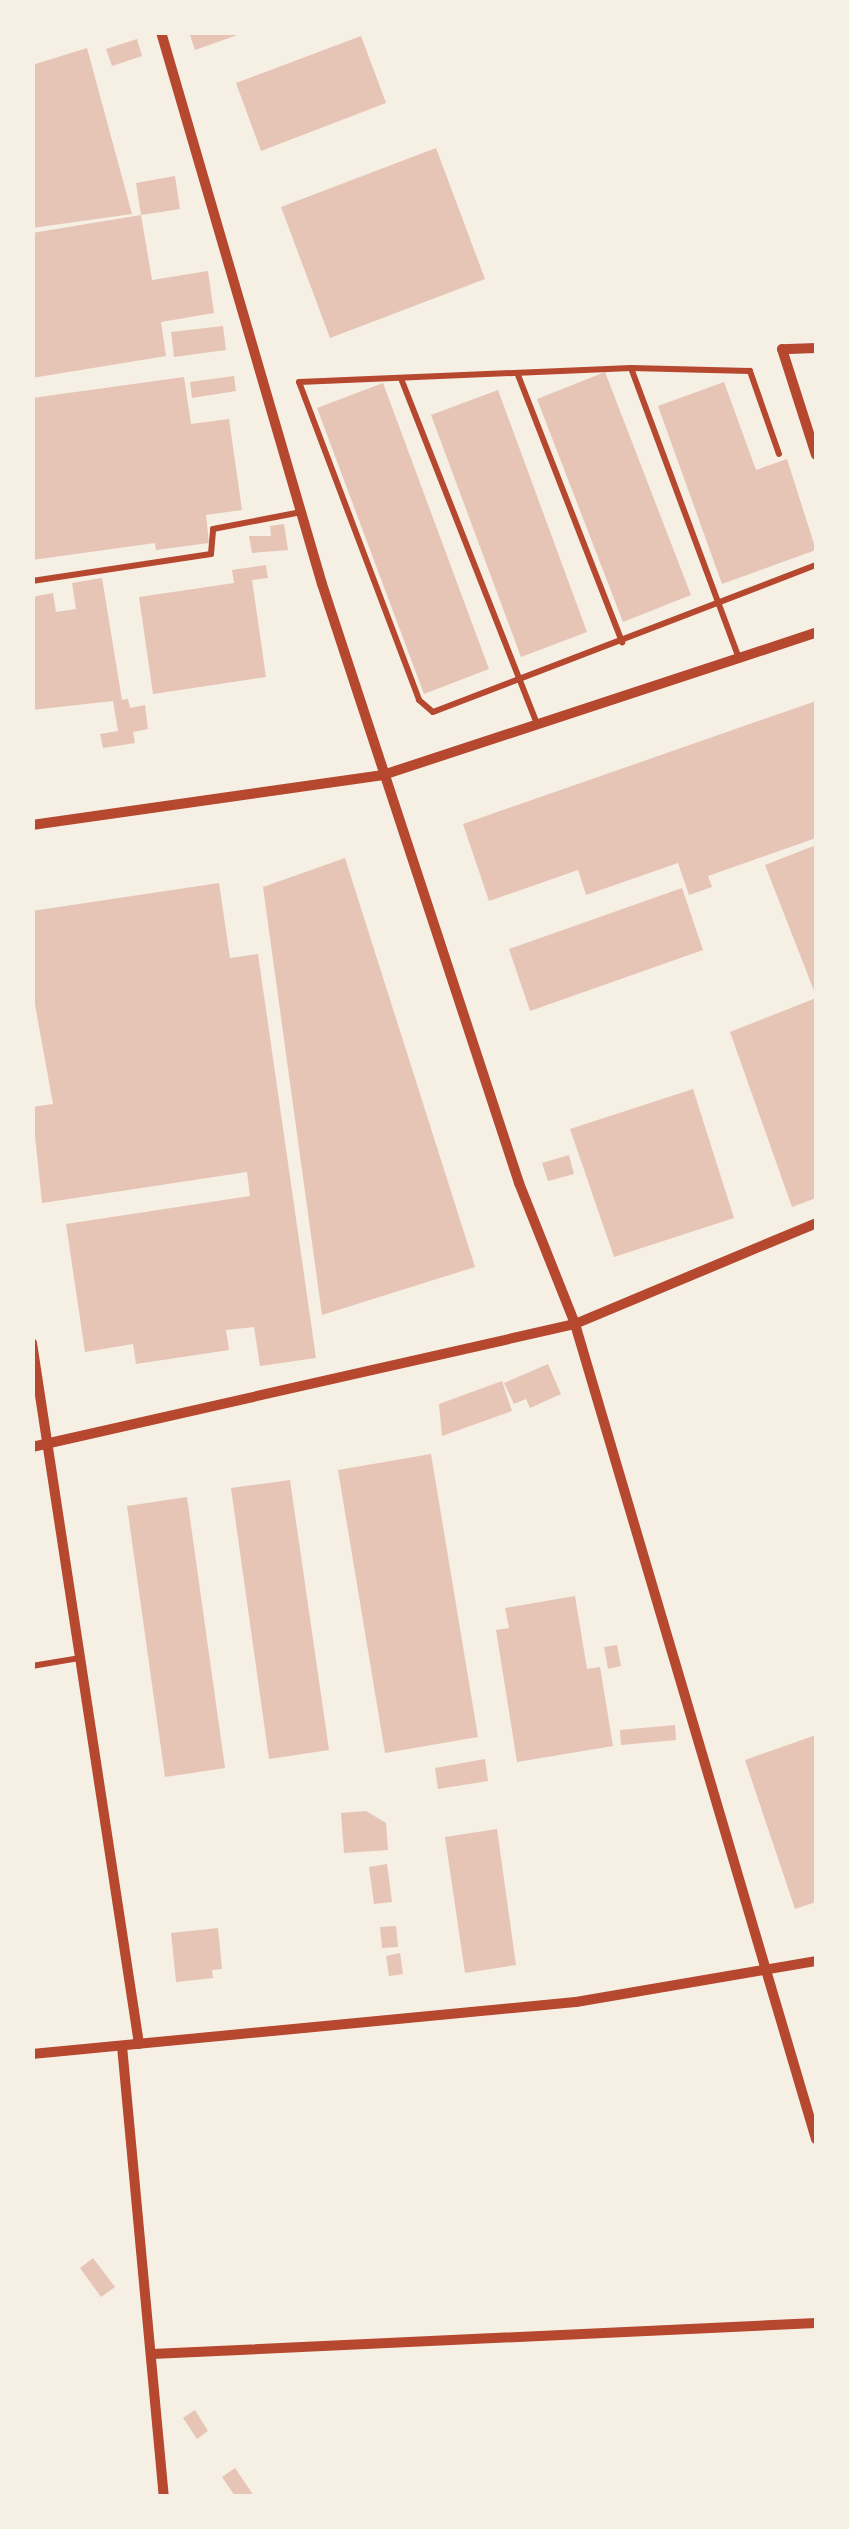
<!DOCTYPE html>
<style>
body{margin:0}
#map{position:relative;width:849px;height:2529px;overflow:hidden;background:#f6efe4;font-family:Overpass,sans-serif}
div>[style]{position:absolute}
.building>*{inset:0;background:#e6c5b7}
.service>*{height:6px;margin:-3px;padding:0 3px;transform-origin:3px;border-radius:3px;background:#b5482f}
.minor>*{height:10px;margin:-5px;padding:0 5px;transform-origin:5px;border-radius:5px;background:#b5482f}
span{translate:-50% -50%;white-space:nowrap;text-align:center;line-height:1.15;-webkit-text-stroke:8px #f6efe4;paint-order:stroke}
.frame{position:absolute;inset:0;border:35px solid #f6efe4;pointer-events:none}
</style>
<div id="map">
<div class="building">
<i style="clip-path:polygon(189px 32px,243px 32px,243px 33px,195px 50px)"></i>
<i style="clip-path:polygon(361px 36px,386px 103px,261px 151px,236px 83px)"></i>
<i style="clip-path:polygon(137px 39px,142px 56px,112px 66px,106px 49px)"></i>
<i style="clip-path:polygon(87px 48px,132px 214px,32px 228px,32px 65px)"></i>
<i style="clip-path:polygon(436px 148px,485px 279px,330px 338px,281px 207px)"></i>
<i style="clip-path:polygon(175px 176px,180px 209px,141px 215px,152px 280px,208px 271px,214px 313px,161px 322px,166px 356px,32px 378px,32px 233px,141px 215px,136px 183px)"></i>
<i style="clip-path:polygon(223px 326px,226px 350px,174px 357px,171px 332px)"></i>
<i style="clip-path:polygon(605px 372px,691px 595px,623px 622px,537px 399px)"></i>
<i style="clip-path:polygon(234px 376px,236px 391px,192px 398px,190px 382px)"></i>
<i style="clip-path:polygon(184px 377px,191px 424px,229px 419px,242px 510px,206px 515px,209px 543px,156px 550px,155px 543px,32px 560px,32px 398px)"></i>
<i style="clip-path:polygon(724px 382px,756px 470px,787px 459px,816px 550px,722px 584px,658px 406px)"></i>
<i style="clip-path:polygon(383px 383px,489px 669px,424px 694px,317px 408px)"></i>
<i style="clip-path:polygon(498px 390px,587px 632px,521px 657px,431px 415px)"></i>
<i style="clip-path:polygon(284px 524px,288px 550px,252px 553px,249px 536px,271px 536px,270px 526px)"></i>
<i style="clip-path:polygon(266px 565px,268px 578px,252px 580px,266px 677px,153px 694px,139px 597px,234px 583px,232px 570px)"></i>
<i style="clip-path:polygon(102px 578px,122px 700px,128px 699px,130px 708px,145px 705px,148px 729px,133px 732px,135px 743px,103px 748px,100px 734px,118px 731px,113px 701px,32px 710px,32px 597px,53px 593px,56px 612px,76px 609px,72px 583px)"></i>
<i style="clip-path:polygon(816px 701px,816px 838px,708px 876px,712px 887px,689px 895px,678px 863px,586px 895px,578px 870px,489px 901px,463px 824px)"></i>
<i style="clip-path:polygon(816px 845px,816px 996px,765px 865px)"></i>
<i style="clip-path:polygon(345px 858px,475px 1267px,322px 1315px,263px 887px)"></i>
<i style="clip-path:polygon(219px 883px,230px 958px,258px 954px,316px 1358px,260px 1366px,254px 1327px,226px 1330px,229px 1350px,136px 1364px,133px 1344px,85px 1352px,66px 1224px,250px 1196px,247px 1172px,42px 1203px,32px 1107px,53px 1104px,32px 988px,32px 911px)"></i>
<i style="clip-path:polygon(682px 888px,703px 950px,530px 1011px,509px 949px)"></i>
<i style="clip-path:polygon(816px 998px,816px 1198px,792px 1207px,730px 1032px)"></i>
<i style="clip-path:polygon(693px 1089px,734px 1218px,614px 1257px,570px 1129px)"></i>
<i style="clip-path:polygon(569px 1155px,574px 1174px,548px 1181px,542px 1163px)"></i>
<i style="clip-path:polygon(548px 1364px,561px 1394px,530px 1408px,526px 1399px,514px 1404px,504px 1383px)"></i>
<i style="clip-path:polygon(502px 1381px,512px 1411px,442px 1436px,439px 1404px)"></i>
<i style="clip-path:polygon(431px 1454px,478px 1737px,385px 1753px,338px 1470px)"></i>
<i style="clip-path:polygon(290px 1480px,329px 1750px,269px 1759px,231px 1488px)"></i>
<i style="clip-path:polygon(187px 1497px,225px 1768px,165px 1777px,127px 1506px)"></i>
<i style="clip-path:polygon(575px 1596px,587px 1669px,600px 1667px,613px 1746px,517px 1762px,496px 1630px,509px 1628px,505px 1608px)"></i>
<i style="clip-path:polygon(617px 1645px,621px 1666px,608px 1669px,604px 1647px)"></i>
<i style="clip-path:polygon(675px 1725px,676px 1740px,621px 1745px,620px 1730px)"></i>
<i style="clip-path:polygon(816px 1735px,816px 1902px,795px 1909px,745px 1760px)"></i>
<i style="clip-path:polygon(485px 1759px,488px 1781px,438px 1789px,435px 1768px)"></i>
<i style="clip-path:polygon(366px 1811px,386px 1823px,388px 1850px,344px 1853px,341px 1813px)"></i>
<i style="clip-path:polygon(497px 1829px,516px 1965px,465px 1973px,445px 1837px)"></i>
<i style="clip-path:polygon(387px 1864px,392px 1902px,374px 1904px,369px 1867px)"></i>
<i style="clip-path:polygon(396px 1926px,398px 1947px,382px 1948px,380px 1927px)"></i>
<i style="clip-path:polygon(218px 1928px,222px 1969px,212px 1970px,213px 1978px,176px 1982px,171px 1933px)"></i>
<i style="clip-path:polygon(400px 1953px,403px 1974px,389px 1976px,386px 1956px)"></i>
<i style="clip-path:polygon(93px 2258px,115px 2287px,101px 2297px,80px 2268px)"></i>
<i style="clip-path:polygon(195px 2410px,208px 2431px,197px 2439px,183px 2418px)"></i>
<i style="clip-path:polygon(235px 2468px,254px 2496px,235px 2496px,222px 2477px)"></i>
</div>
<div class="service">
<i style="left:631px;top:368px;width:310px;rotate:69.6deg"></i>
<i style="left:518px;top:375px;width:287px;rotate:68.7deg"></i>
<i style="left:402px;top:381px;width:369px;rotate:68.5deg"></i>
<i style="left:779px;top:454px;width:88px;rotate:-109.3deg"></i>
<i style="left:750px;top:371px;width:119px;rotate:-178.6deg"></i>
<i style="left:631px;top:368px;width:332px;rotate:177.6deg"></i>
<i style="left:299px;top:382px;width:340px;rotate:69.3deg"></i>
<i style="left:419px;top:700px;width:18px;rotate:41deg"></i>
<i style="left:433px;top:712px;width:410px;rotate:-21deg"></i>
<i style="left:32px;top:581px;width:181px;rotate:-8.6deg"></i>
<i style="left:211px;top:554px;width:25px;rotate:-85deg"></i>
<i style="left:213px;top:529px;width:90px;rotate:-10.9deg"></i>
<i style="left:32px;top:1666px;width:49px;rotate:-9.5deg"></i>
</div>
<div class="minor">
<i style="left:161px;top:32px;width:575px;rotate:73.74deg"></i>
<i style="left:322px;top:584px;width:631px;rotate:71.79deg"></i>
<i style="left:519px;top:1183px;width:152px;rotate:68.3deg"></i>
<i style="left:575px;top:1324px;width:850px;rotate:73.53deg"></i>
<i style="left:816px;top:348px;width:34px;rotate:178deg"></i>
<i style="left:782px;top:349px;width:111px;rotate:72.2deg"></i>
<i style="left:32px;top:825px;width:355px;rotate:-8.1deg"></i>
<i style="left:383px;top:775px;width:456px;rotate:-18.2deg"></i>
<i style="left:32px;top:1343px;width:709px;rotate:81.32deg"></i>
<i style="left:32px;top:1447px;width:557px;rotate:-12.76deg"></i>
<i style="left:575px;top:1324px;width:261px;rotate:-22.7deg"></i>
<i style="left:122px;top:2046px;width:452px;rotate:84.7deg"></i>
<i style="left:32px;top:2054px;width:546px;rotate:-5.46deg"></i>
<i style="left:576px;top:2002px;width:243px;rotate:-9.7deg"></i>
<i style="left:152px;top:2354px;width:665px;rotate:-2.67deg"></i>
</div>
<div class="frame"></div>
</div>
